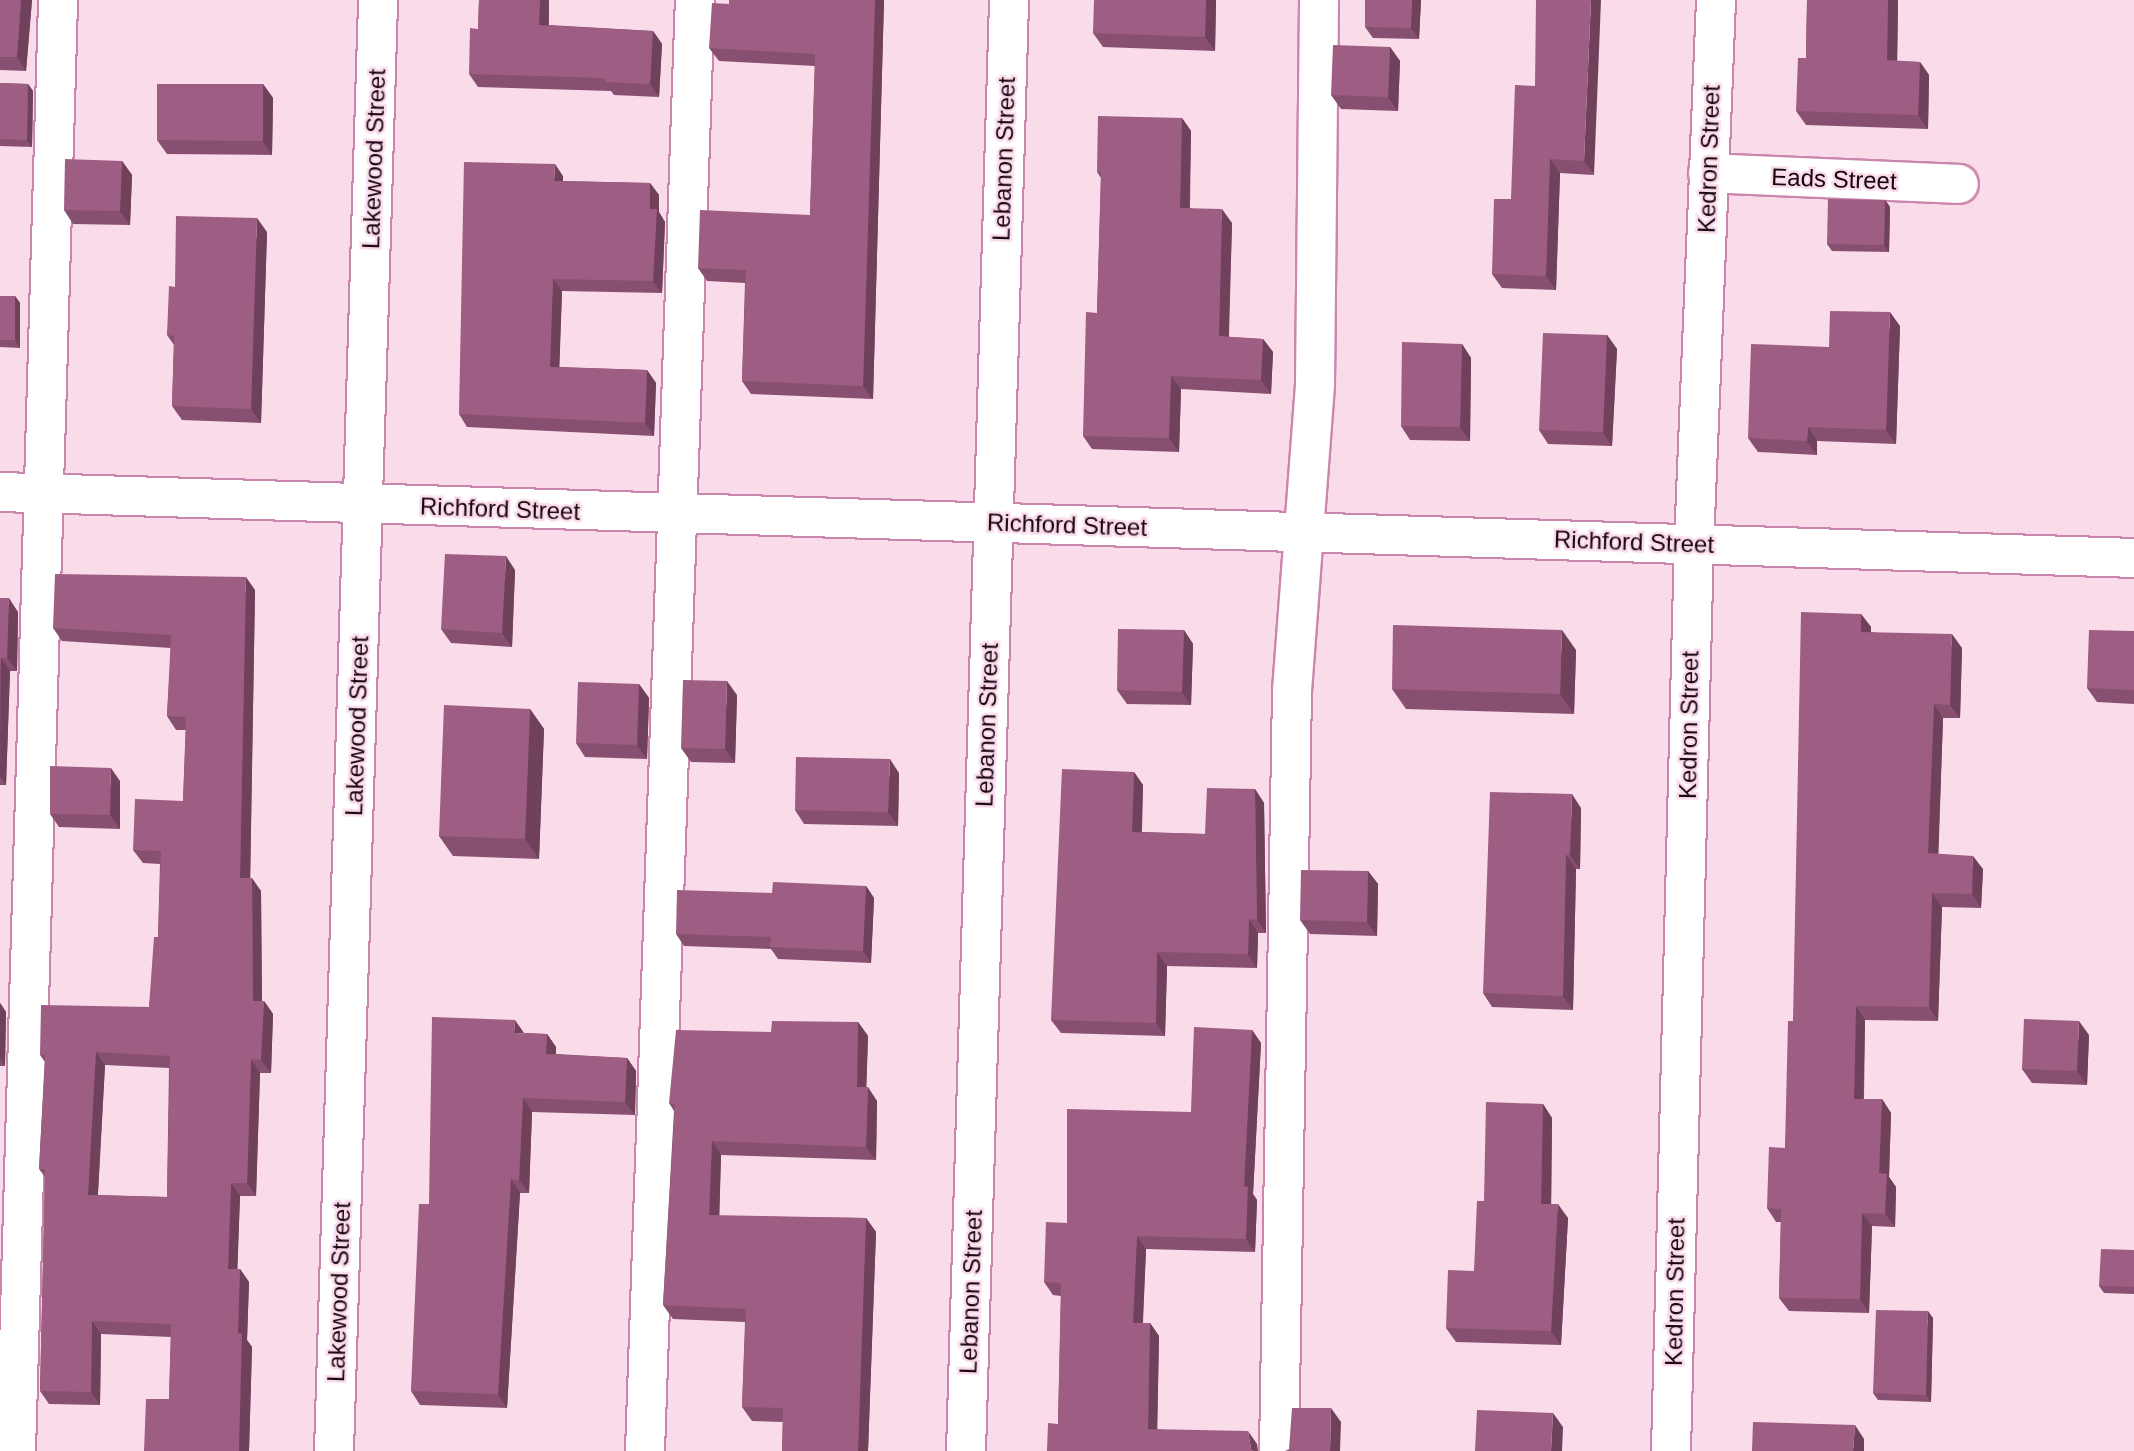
<!DOCTYPE html>
<style>
body{margin:0}
#map{position:relative;width:2134px;height:1451px;overflow:hidden;background:#f9dbea;font-family:Arial,sans-serif}
div>[style]{position:absolute}
.roads{filter:drop-shadow(2px 0 #cb86ad) drop-shadow(-2px 0 #cb86ad) drop-shadow(0 2px #cb86ad) drop-shadow(0 -2px #cb86ad)}
.minor>*{height:38px;margin:-19px;padding:0 19px;transform-origin:19px;border-radius:19px;background:#fff}
.wall>*{inset:0;background:#885070}
.shaded-wall>*{inset:0;background:#6f415b}
.building>*{inset:0;background:#9e5d82}
span{translate:-50% -50%;white-space:nowrap;text-align:center;line-height:1.15;-webkit-text-stroke:5px #f9dbea;paint-order:stroke}
.street-label{font-size:24px;color:#1c0513}
</style>
<div id="map">
<div class="roads">
<div class="minor">
<i style="left:1708px;top:173px;width:251px;rotate:2.5deg"></i>
<i style="left:0;top:492px;width:2135px;rotate:1.77deg"></i>
<i style="left:16px;top:1451px;width:1452px;rotate:-88.34deg"></i>
<i style="left:334px;top:1451px;width:1452px;rotate:-88.26deg"></i>
<i style="left:645px;top:1451px;width:1452px;rotate:-88.03deg"></i>
<i style="left:966px;top:1451px;width:1452px;rotate:-88.3deg"></i>
<i style="left:1279px;top:1451px;width:760px;rotate:-89.02deg"></i>
<i style="left:1292px;top:691px;width:308px;rotate:-85.7deg"></i>
<i style="left:1315px;top:384px;width:384px;rotate:-89.4deg"></i>
<i style="left:1671px;top:1451px;width:907px;rotate:-88.55deg"></i>
<i style="left:1694px;top:544px;width:544px;rotate:-87.68deg"></i>
</div>
</div>
<div class="wall">
<i style="clip-path:polygon(0 0,32px 0,26px 71px,0 70px)"></i>
<i style="clip-path:polygon(479px 0,549px 0,549px 25px,653px 31px,662px 44px,659px 97px,614px 95px,611px 91px,478px 87px,469px 74px,478px 29px)"></i>
<i style="clip-path:polygon(729px 0,884px 0,873px 399px,751px 394px,742px 381px,745px 283px,707px 281px,698px 268px,810px 215px,815px 66px,719px 61px,709px 48px,729px 4px)"></i>
<i style="clip-path:polygon(1216px 0,1215px 51px,1103px 47px,1093px 33px)"></i>
<i style="clip-path:polygon(1421px 0,1419px 39px,1373px 38px,1365px 27px)"></i>
<i style="clip-path:polygon(1807px 0,1898px 0,1897px 61px,1920px 62px,1929px 75px,1928px 129px,1806px 125px,1796px 111px,1806px 58px)"></i>
<i style="clip-path:polygon(1390px 47px,1400px 61px,1398px 111px,1341px 109px,1331px 95px)"></i>
<i style="clip-path:polygon(0 83px,28px 84px,33px 91px,32px 147px,0 146px)"></i>
<i style="clip-path:polygon(263px 84px,273px 98px,272px 155px,167px 154px,157px 140px)"></i>
<i style="clip-path:polygon(1535px 86px,1594px 175px,1560px 173px,1556px 290px,1502px 288px,1492px 274px,1511px 199px)"></i>
<i style="clip-path:polygon(1182px 118px,1191px 131px,1190px 208px,1232px 223px,1229px 337px,1263px 339px,1273px 352px,1271px 394px,1181px 389px,1179px 452px,1092px 449px,1083px 436px,1097px 313px,1101px 178px,1097px 172px)"></i>
<i style="clip-path:polygon(122px 161px,132px 175px,130px 225px,73px 224px,64px 210px)"></i>
<i style="clip-path:polygon(563px 176px,563px 181px,650px 183px,659px 195px,659px 212px,665px 222px,662px 293px,562px 291px,559px 367px,647px 370px,656px 383px,654px 436px,467px 427px,459px 414px)"></i>
<i style="clip-path:polygon(1885px 200px,1890px 207px,1889px 252px,1832px 251px,1827px 244px)"></i>
<i style="clip-path:polygon(267px 232px,261px 423px,182px 420px,172px 406px,174px 345px,167px 335px,175px 287px)"></i>
<i style="clip-path:polygon(0 296px,15px 296px,20px 303px,20px 348px,0 347px)"></i>
<i style="clip-path:polygon(1900px 326px,1896px 444px,1817px 441px,1817px 455px,1758px 452px,1748px 438px,1829px 347px)"></i>
<i style="clip-path:polygon(1607px 335px,1617px 349px,1612px 446px,1548px 444px,1539px 430px)"></i>
<i style="clip-path:polygon(1462px 344px,1471px 358px,1470px 441px,1410px 440px,1401px 426px)"></i>
<i style="clip-path:polygon(515px 570px,512px 647px,451px 643px,441px 629px)"></i>
<i style="clip-path:polygon(evenodd,255px 590px,250px 878px,261px 891px,262px 1001px,264px 1001px,273px 1014px,271px 1073px,260px 1073px,256px 1196px,240px 1196px,237px 1269px,240px 1269px,249px 1282px,247px 1340px,252px 1347px,249px 1451px,144px 1451px,169px 1399px,171px 1337px,101px 1334px,100px 1405px,49px 1404px,40px 1391px,45px 1177px,39px 1169px,45px 1062px,40px 1055px,149px 1007px,158px 937px,160px 864px,143px 863px,133px 850px,183px 801px,186px 730px,176px 730px,167px 716px,171px 648px,62px 641px,53px 628px,255px 590px,105px 1065px,169px 1068px,167px 1197px,98px 1195px,105px 1065px)"></i>
<i style="clip-path:polygon(0 598px,18px 612px,17px 671px,10px 671px,6px 785px,0 785px)"></i>
<i style="clip-path:polygon(1861px 614px,1871px 627px,1871px 632px,1962px 648px,1960px 718px,1943px 718px,1938px 854px,1983px 869px,1981px 908px,1942px 907px,1938px 1021px,1865px 1020px,1864px 1099px,1882px 1099px,1891px 1113px,1889px 1177px,1896px 1187px,1895px 1227px,1872px 1226px,1869px 1313px,1789px 1311px,1779px 1298px,1781px 1222px,1776px 1222px,1767px 1208px,1785px 1148px,1793px 1021px)"></i>
<i style="clip-path:polygon(1184px 630px,1193px 644px,1191px 705px,1127px 704px,1117px 690px)"></i>
<i style="clip-path:polygon(2134px 631px,2134px 704px,2097px 702px,2087px 688px)"></i>
<i style="clip-path:polygon(1576px 650px,1574px 714px,1406px 709px,1392px 689px)"></i>
<i style="clip-path:polygon(639px 684px,649px 698px,647px 759px,585px 757px,576px 743px)"></i>
<i style="clip-path:polygon(737px 695px,735px 763px,691px 762px,681px 748px)"></i>
<i style="clip-path:polygon(530px 709px,544px 729px,539px 859px,453px 856px,439px 836px)"></i>
<i style="clip-path:polygon(1134px 772px,1143px 785px,1142px 832px,1205px 834px,1255px 789px,1264px 803px,1266px 933px,1258px 933px,1257px 968px,1167px 966px,1165px 1036px,1061px 1033px,1051px 1020px)"></i>
<i style="clip-path:polygon(899px 773px,898px 826px,804px 824px,795px 810px)"></i>
<i style="clip-path:polygon(120px 781px,120px 829px,59px 827px,50px 814px)"></i>
<i style="clip-path:polygon(1581px 808px,1580px 869px,1576px 869px,1573px 1010px,1492px 1007px,1483px 993px)"></i>
<i style="clip-path:polygon(1368px 871px,1378px 884px,1377px 936px,1310px 934px,1300px 920px)"></i>
<i style="clip-path:polygon(866px 886px,874px 898px,871px 963px,778px 959px,771px 949px,684px 946px,676px 934px,772px 893px)"></i>
<i style="clip-path:polygon(0 1003px,6px 1012px,5px 1066px,0 1066px)"></i>
<i style="clip-path:polygon(858px 1022px,868px 1036px,866px 1087px,877px 1101px,876px 1160px,721px 1155px,719px 1216px,866px 1218px,876px 1232px,868px 1451px,782px 1451px,783px 1422px,752px 1421px,742px 1407px,745px 1322px,673px 1319px,663px 1305px,674px 1111px,669px 1103px,771px 1032px)"></i>
<i style="clip-path:polygon(1252px 1030px,1261px 1043px,1253px 1194px,1257px 1200px,1255px 1252px,1146px 1249px,1143px 1323px,1150px 1323px,1159px 1336px,1157px 1429px,1257px 1444px,1058px 1424px,1061px 1296px,1053px 1295px,1044px 1282px,1067px 1223px,1191px 1112px)"></i>
<i style="clip-path:polygon(524px 1033px,547px 1034px,556px 1047px,556px 1054px,627px 1058px,636px 1071px,635px 1115px,532px 1112px,529px 1193px,520px 1193px,507px 1408px,420px 1405px,411px 1391px,429px 1204px)"></i>
<i style="clip-path:polygon(2089px 1035px,2087px 1085px,2032px 1083px,2022px 1069px)"></i>
<i style="clip-path:polygon(1543px 1104px,1552px 1118px,1551px 1204px,1568px 1218px,1561px 1345px,1456px 1342px,1446px 1328px,1474px 1271px,1484px 1201px)"></i>
<i style="clip-path:polygon(2134px 1250px,2134px 1294px,2104px 1293px,2099px 1286px)"></i>
<i style="clip-path:polygon(1933px 1318px,1931px 1402px,1878px 1400px,1873px 1393px)"></i>
</div>
<div class="shaded-wall">
<i style="clip-path:polygon(21px 0,32px 0,26px 71px,17px 57px)"></i>
<i style="clip-path:polygon(540px 0,549px 0,548px 38px,539px 25px)"></i>
<i style="clip-path:polygon(875px 0,884px 0,873px 399px,863px 386px)"></i>
<i style="clip-path:polygon(1206px 0,1216px 0,1215px 51px,1205px 37px)"></i>
<i style="clip-path:polygon(1412px 0,1421px 0,1419px 39px,1411px 28px)"></i>
<i style="clip-path:polygon(1591px 0,1601px 0,1594px 175px,1584px 161px)"></i>
<i style="clip-path:polygon(1888px 0,1898px 0,1897px 74px,1887px 60px)"></i>
<i style="clip-path:polygon(653px 31px,662px 44px,659px 97px,650px 84px)"></i>
<i style="clip-path:polygon(1390px 47px,1400px 61px,1398px 111px,1388px 97px)"></i>
<i style="clip-path:polygon(1920px 62px,1929px 75px,1928px 129px,1918px 115px)"></i>
<i style="clip-path:polygon(28px 84px,33px 91px,32px 147px,27px 140px)"></i>
<i style="clip-path:polygon(263px 84px,273px 98px,272px 155px,263px 141px)"></i>
<i style="clip-path:polygon(1182px 118px,1191px 131px,1189px 221px,1180px 208px)"></i>
<i style="clip-path:polygon(1550px 159px,1560px 173px,1556px 290px,1546px 276px)"></i>
<i style="clip-path:polygon(122px 161px,132px 175px,130px 225px,120px 211px)"></i>
<i style="clip-path:polygon(555px 164px,563px 176px,563px 193px,554px 181px)"></i>
<i style="clip-path:polygon(650px 183px,659px 195px,659px 212px,665px 222px,662px 293px,653px 281px,650px 209px)"></i>
<i style="clip-path:polygon(1885px 200px,1890px 207px,1889px 252px,1884px 245px)"></i>
<i style="clip-path:polygon(1222px 209px,1232px 223px,1228px 350px,1219px 336px)"></i>
<i style="clip-path:polygon(257px 218px,267px 232px,261px 423px,251px 409px)"></i>
<i style="clip-path:polygon(553px 279px,562px 291px,559px 379px,550px 367px)"></i>
<i style="clip-path:polygon(15px 296px,20px 303px,20px 348px,15px 340px)"></i>
<i style="clip-path:polygon(1890px 312px,1900px 326px,1896px 444px,1886px 430px)"></i>
<i style="clip-path:polygon(1607px 335px,1617px 349px,1612px 446px,1603px 432px)"></i>
<i style="clip-path:polygon(1263px 339px,1273px 352px,1271px 394px,1261px 380px)"></i>
<i style="clip-path:polygon(1462px 344px,1471px 358px,1470px 441px,1460px 427px)"></i>
<i style="clip-path:polygon(647px 370px,656px 383px,654px 436px,645px 423px)"></i>
<i style="clip-path:polygon(1171px 376px,1181px 389px,1179px 452px,1169px 438px)"></i>
<i style="clip-path:polygon(1808px 427px,1817px 441px,1817px 455px,1807px 441px)"></i>
<i style="clip-path:polygon(506px 556px,515px 570px,512px 647px,502px 633px)"></i>
<i style="clip-path:polygon(246px 577px,255px 590px,250px 891px,240px 878px)"></i>
<i style="clip-path:polygon(9px 598px,18px 612px,17px 671px,7px 658px)"></i>
<i style="clip-path:polygon(1861px 614px,1871px 627px,1870px 646px,1861px 632px)"></i>
<i style="clip-path:polygon(1184px 630px,1193px 644px,1191px 705px,1182px 692px)"></i>
<i style="clip-path:polygon(1562px 630px,1576px 650px,1574px 714px,1560px 694px)"></i>
<i style="clip-path:polygon(1952px 634px,1962px 648px,1960px 718px,1950px 705px)"></i>
<i style="clip-path:polygon(1px 658px,10px 671px,6px 785px,0 776px)"></i>
<i style="clip-path:polygon(727px 681px,737px 695px,735px 763px,725px 749px)"></i>
<i style="clip-path:polygon(639px 684px,649px 698px,647px 759px,637px 745px)"></i>
<i style="clip-path:polygon(1934px 704px,1943px 718px,1938px 867px,1928px 853px)"></i>
<i style="clip-path:polygon(530px 709px,544px 729px,539px 859px,525px 839px)"></i>
<i style="clip-path:polygon(890px 759px,899px 773px,898px 826px,888px 812px)"></i>
<i style="clip-path:polygon(111px 768px,120px 781px,120px 829px,110px 815px)"></i>
<i style="clip-path:polygon(1134px 772px,1143px 785px,1141px 846px,1132px 832px)"></i>
<i style="clip-path:polygon(1255px 789px,1264px 803px,1266px 933px,1257px 920px)"></i>
<i style="clip-path:polygon(1572px 794px,1581px 808px,1580px 869px,1570px 855px)"></i>
<i style="clip-path:polygon(1566px 855px,1576px 869px,1573px 1010px,1563px 996px)"></i>
<i style="clip-path:polygon(1973px 856px,1983px 869px,1981px 908px,1972px 894px)"></i>
<i style="clip-path:polygon(1368px 871px,1378px 884px,1377px 936px,1367px 922px)"></i>
<i style="clip-path:polygon(252px 878px,261px 891px,262px 1014px,253px 1001px)"></i>
<i style="clip-path:polygon(866px 886px,874px 898px,871px 963px,863px 951px)"></i>
<i style="clip-path:polygon(1932px 893px,1942px 907px,1938px 1021px,1929px 1007px)"></i>
<i style="clip-path:polygon(1249px 919px,1258px 933px,1257px 968px,1248px 954px)"></i>
<i style="clip-path:polygon(1157px 952px,1167px 966px,1165px 1036px,1156px 1023px)"></i>
<i style="clip-path:polygon(264px 1001px,273px 1014px,271px 1073px,261px 1060px)"></i>
<i style="clip-path:polygon(0 1003px,6px 1012px,5px 1066px,0 1059px)"></i>
<i style="clip-path:polygon(1856px 1006px,1865px 1020px,1863px 1112px,1854px 1099px)"></i>
<i style="clip-path:polygon(515px 1020px,524px 1033px,514px 1033px)"></i>
<i style="clip-path:polygon(2079px 1021px,2089px 1035px,2087px 1085px,2077px 1071px)"></i>
<i style="clip-path:polygon(858px 1022px,868px 1036px,866px 1100px,857px 1087px)"></i>
<i style="clip-path:polygon(1252px 1030px,1261px 1043px,1253px 1194px,1257px 1200px,1255px 1252px,1246px 1239px,1244px 1186px)"></i>
<i style="clip-path:polygon(547px 1034px,556px 1047px,556px 1067px,546px 1054px)"></i>
<i style="clip-path:polygon(96px 1052px,105px 1065px,97px 1208px,88px 1195px)"></i>
<i style="clip-path:polygon(627px 1058px,636px 1071px,635px 1115px,625px 1102px)"></i>
<i style="clip-path:polygon(251px 1059px,260px 1073px,256px 1196px,247px 1183px)"></i>
<i style="clip-path:polygon(868px 1087px,877px 1101px,876px 1160px,866px 1147px)"></i>
<i style="clip-path:polygon(523px 1098px,532px 1112px,529px 1193px,519px 1180px)"></i>
<i style="clip-path:polygon(1882px 1099px,1891px 1113px,1889px 1177px,1896px 1187px,1895px 1227px,1885px 1214px,1879px 1173px)"></i>
<i style="clip-path:polygon(1543px 1104px,1552px 1118px,1551px 1218px,1541px 1204px)"></i>
<i style="clip-path:polygon(712px 1141px,721px 1155px,719px 1229px,709px 1215px)"></i>
<i style="clip-path:polygon(511px 1179px,520px 1193px,507px 1408px,498px 1394px)"></i>
<i style="clip-path:polygon(231px 1183px,240px 1196px,237px 1282px,228px 1269px)"></i>
<i style="clip-path:polygon(1558px 1204px,1568px 1218px,1561px 1345px,1551px 1331px)"></i>
<i style="clip-path:polygon(1862px 1213px,1872px 1226px,1869px 1313px,1860px 1299px)"></i>
<i style="clip-path:polygon(866px 1218px,876px 1232px,868px 1451px,858px 1451px)"></i>
<i style="clip-path:polygon(1137px 1236px,1146px 1249px,1142px 1336px,1133px 1323px)"></i>
<i style="clip-path:polygon(240px 1269px,249px 1282px,247px 1340px,252px 1347px,249px 1451px,239px 1451px,238px 1333px)"></i>
<i style="clip-path:polygon(1928px 1311px,1933px 1318px,1931px 1402px,1926px 1395px)"></i>
<i style="clip-path:polygon(92px 1321px,101px 1334px,100px 1405px,91px 1392px)"></i>
<i style="clip-path:polygon(1150px 1323px,1159px 1336px,1157px 1442px,1148px 1429px)"></i>
<i style="clip-path:polygon(1331px 1408px,1341px 1422px,1340px 1451px,1330px 1451px)"></i>
<i style="clip-path:polygon(1553px 1413px,1563px 1427px,1562px 1451px,1551px 1451px)"></i>
<i style="clip-path:polygon(1855px 1425px,1864px 1439px,1864px 1451px,1853px 1451px)"></i>
<i style="clip-path:polygon(1248px 1431px,1257px 1444px,1258px 1451px,1252px 1451px,1251px 1449px)"></i>
</div>
<div class="building">
<i style="clip-path:polygon(0 0,21px 0,17px 57px,0 57px)"></i>
<i style="clip-path:polygon(479px 0,540px 0,539px 25px,653px 31px,650px 84px,605px 82px,605px 78px,469px 74px,470px 28px,478px 29px)"></i>
<i style="clip-path:polygon(729px 0,875px 0,863px 386px,742px 381px,746px 270px,698px 268px,700px 210px,810px 215px,815px 54px,709px 48px,712px 3px,729px 4px)"></i>
<i style="clip-path:polygon(1094px 0,1206px 0,1205px 37px,1093px 33px)"></i>
<i style="clip-path:polygon(1365px 0,1412px 0,1411px 28px,1365px 27px)"></i>
<i style="clip-path:polygon(1536px 0,1591px 0,1584px 161px,1550px 159px,1546px 276px,1492px 274px,1494px 199px,1511px 199px,1515px 85px,1535px 86px)"></i>
<i style="clip-path:polygon(1807px 0,1888px 0,1887px 60px,1920px 62px,1918px 115px,1796px 111px,1798px 58px,1806px 58px)"></i>
<i style="clip-path:polygon(1333px 45px,1390px 47px,1388px 97px,1331px 95px)"></i>
<i style="clip-path:polygon(0 83px,28px 84px,27px 140px,0 139px)"></i>
<i style="clip-path:polygon(157px 84px,263px 84px,263px 141px,157px 140px)"></i>
<i style="clip-path:polygon(1098px 116px,1182px 118px,1180px 208px,1222px 209px,1219px 336px,1263px 339px,1261px 380px,1171px 376px,1169px 438px,1083px 436px,1086px 312px,1097px 313px,1101px 172px,1097px 172px)"></i>
<i style="clip-path:polygon(65px 159px,122px 161px,120px 211px,64px 210px)"></i>
<i style="clip-path:polygon(464px 162px,555px 164px,554px 181px,650px 183px,650px 209px,657px 209px,653px 281px,553px 279px,550px 367px,647px 370px,645px 423px,459px 414px)"></i>
<i style="clip-path:polygon(1828px 199px,1885px 200px,1884px 245px,1827px 244px)"></i>
<i style="clip-path:polygon(176px 216px,257px 218px,251px 409px,172px 406px,174px 336px,167px 335px,169px 286px,175px 287px)"></i>
<i style="clip-path:polygon(0 296px,15px 296px,15px 340px,0 340px)"></i>
<i style="clip-path:polygon(1830px 311px,1890px 312px,1886px 430px,1808px 427px,1807px 441px,1748px 438px,1751px 344px,1829px 347px)"></i>
<i style="clip-path:polygon(1543px 333px,1607px 335px,1603px 432px,1539px 430px)"></i>
<i style="clip-path:polygon(1402px 342px,1462px 344px,1460px 427px,1401px 426px)"></i>
<i style="clip-path:polygon(445px 554px,506px 556px,502px 633px,441px 629px)"></i>
<i style="clip-path:polygon(evenodd,55px 574px,246px 577px,240px 878px,252px 878px,253px 1001px,264px 1001px,261px 1060px,251px 1059px,247px 1183px,231px 1183px,228px 1269px,240px 1269px,238px 1333px,242px 1334px,239px 1451px,144px 1451px,146px 1399px,169px 1399px,171px 1324px,92px 1321px,91px 1392px,40px 1391px,45px 1169px,39px 1169px,45px 1055px,40px 1055px,41px 1005px,149px 1007px,154px 937px,158px 937px,161px 851px,133px 850px,135px 799px,183px 801px,186px 717px,167px 716px,171px 635px,53px 628px,55px 574px,96px 1052px,170px 1056px,167px 1197px,88px 1195px,96px 1052px)"></i>
<i style="clip-path:polygon(0 598px,9px 598px,7px 658px,1px 658px,0 675px)"></i>
<i style="clip-path:polygon(1801px 612px,1861px 614px,1861px 632px,1952px 634px,1950px 705px,1934px 704px,1928px 853px,1973px 856px,1972px 894px,1932px 893px,1929px 1007px,1856px 1006px,1854px 1099px,1882px 1099px,1879px 1173px,1887px 1174px,1885px 1214px,1862px 1213px,1860px 1299px,1779px 1298px,1781px 1209px,1767px 1208px,1769px 1147px,1785px 1148px,1788px 1021px,1793px 1021px)"></i>
<i style="clip-path:polygon(1393px 625px,1562px 630px,1560px 694px,1392px 689px)"></i>
<i style="clip-path:polygon(1118px 629px,1184px 630px,1182px 692px,1117px 690px)"></i>
<i style="clip-path:polygon(2089px 630px,2134px 631px,2134px 690px,2087px 688px)"></i>
<i style="clip-path:polygon(683px 680px,727px 681px,725px 749px,681px 748px)"></i>
<i style="clip-path:polygon(578px 682px,639px 684px,637px 745px,576px 743px)"></i>
<i style="clip-path:polygon(444px 705px,530px 709px,525px 839px,439px 836px)"></i>
<i style="clip-path:polygon(796px 757px,890px 759px,888px 812px,795px 810px)"></i>
<i style="clip-path:polygon(50px 766px,111px 768px,110px 815px,50px 814px)"></i>
<i style="clip-path:polygon(1062px 769px,1134px 772px,1132px 832px,1205px 834px,1207px 788px,1255px 789px,1257px 920px,1249px 919px,1248px 954px,1157px 952px,1156px 1023px,1051px 1020px)"></i>
<i style="clip-path:polygon(1490px 792px,1572px 794px,1570px 855px,1566px 855px,1563px 996px,1483px 993px)"></i>
<i style="clip-path:polygon(1301px 870px,1368px 871px,1367px 922px,1300px 920px)"></i>
<i style="clip-path:polygon(773px 882px,866px 886px,863px 951px,770px 947px,771px 937px,676px 934px,677px 890px,772px 893px)"></i>
<i style="clip-path:polygon(432px 1017px,515px 1020px,514px 1033px,547px 1034px,546px 1054px,627px 1058px,625px 1102px,523px 1098px,519px 1180px,511px 1179px,498px 1394px,411px 1391px,419px 1204px,429px 1204px)"></i>
<i style="clip-path:polygon(2024px 1019px,2079px 1021px,2077px 1071px,2022px 1069px)"></i>
<i style="clip-path:polygon(772px 1021px,858px 1022px,857px 1087px,868px 1087px,866px 1147px,712px 1141px,709px 1215px,866px 1218px,858px 1451px,782px 1451px,783px 1408px,742px 1407px,746px 1309px,663px 1305px,675px 1104px,669px 1103px,676px 1030px,771px 1032px)"></i>
<i style="clip-path:polygon(1194px 1027px,1252px 1030px,1244px 1186px,1248px 1187px,1246px 1239px,1137px 1236px,1133px 1323px,1150px 1323px,1148px 1429px,1248px 1431px,1251px 1449px,1255px 1451px,1047px 1451px,1048px 1423px,1058px 1424px,1061px 1283px,1044px 1282px,1046px 1222px,1067px 1223px,1067px 1109px,1191px 1112px)"></i>
<i style="clip-path:polygon(1486px 1102px,1543px 1104px,1541px 1204px,1558px 1204px,1551px 1331px,1446px 1328px,1448px 1270px,1474px 1271px,1477px 1201px,1484px 1201px)"></i>
<i style="clip-path:polygon(2101px 1249px,2134px 1250px,2134px 1287px,2099px 1286px)"></i>
<i style="clip-path:polygon(1876px 1310px,1928px 1311px,1926px 1395px,1873px 1393px)"></i>
<i style="clip-path:polygon(1292px 1408px,1331px 1408px,1330px 1451px,1285px 1451px,1289px 1449px)"></i>
<i style="clip-path:polygon(1477px 1410px,1553px 1413px,1551px 1451px,1475px 1451px)"></i>
<i style="clip-path:polygon(1753px 1422px,1855px 1425px,1853px 1451px,1752px 1451px)"></i>
</div>
<div class="street-label">
<span style="left:374px;top:159px;rotate:-88deg">Lakewood Street</span>
<span style="left:1004px;top:159px;rotate:-88deg">Lebanon Street</span>
<span style="left:1709px;top:159px;rotate:-88deg">Kedron Street</span>
<span style="left:1834px;top:179px;rotate:2deg">Eads Street</span>
<span style="left:500px;top:509px;rotate:2deg">Richford Street</span>
<span style="left:1067px;top:525px;rotate:2deg">Richford Street</span>
<span style="left:1634px;top:542px;rotate:2deg">Richford Street</span>
<span style="left:987px;top:725px;rotate:-88deg">Lebanon Street</span>
<span style="left:1689px;top:725px;rotate:-89deg">Kedron Street</span>
<span style="left:357px;top:726px;rotate:-88deg">Lakewood Street</span>
<span style="left:339px;top:1292px;rotate:-88deg">Lakewood Street</span>
<span style="left:971px;top:1292px;rotate:-88deg">Lebanon Street</span>
<span style="left:1675px;top:1292px;rotate:-89deg">Kedron Street</span>
</div>
</div>
